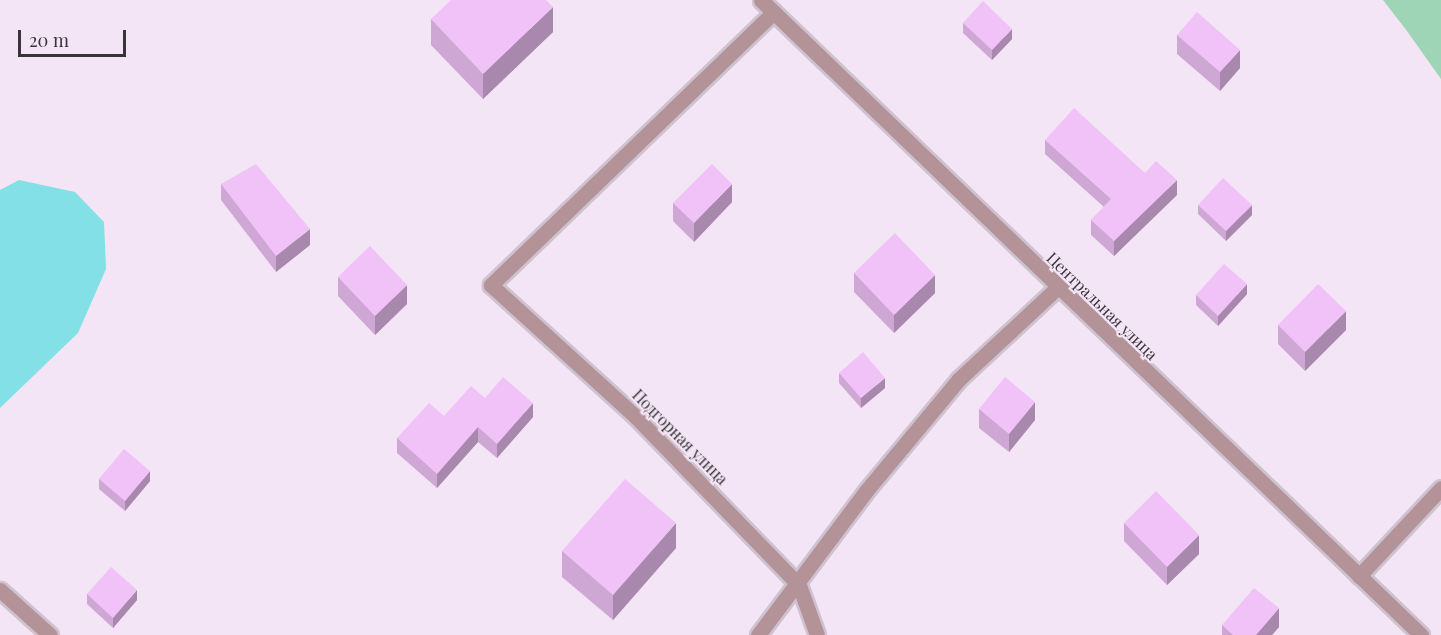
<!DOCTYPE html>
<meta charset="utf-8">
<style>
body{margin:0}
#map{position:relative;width:1441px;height:635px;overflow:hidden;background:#f3e5f5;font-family:"Playfair Display",serif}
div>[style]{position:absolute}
.green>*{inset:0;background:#9dd5b6}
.water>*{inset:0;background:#83e0e7}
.roads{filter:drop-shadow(2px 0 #cec2d0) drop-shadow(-2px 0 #cec2d0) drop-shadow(0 2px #cec2d0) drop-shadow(0 -2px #cec2d0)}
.service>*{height:15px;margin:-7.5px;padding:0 7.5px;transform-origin:7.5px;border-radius:7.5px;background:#b49398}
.minor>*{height:15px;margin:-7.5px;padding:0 7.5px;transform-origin:7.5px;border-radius:7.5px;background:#b49398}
.tertiary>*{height:15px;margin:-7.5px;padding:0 7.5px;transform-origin:7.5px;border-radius:7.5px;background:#b49398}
.wall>*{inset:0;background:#cfa7d5}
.shaded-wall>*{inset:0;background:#a988ae}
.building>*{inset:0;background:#f1c2f8}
span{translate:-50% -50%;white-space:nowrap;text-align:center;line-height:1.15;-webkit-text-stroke:4.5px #f3e5f5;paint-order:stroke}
.street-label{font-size:16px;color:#39343a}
.scale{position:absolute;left:18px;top:30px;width:108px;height:27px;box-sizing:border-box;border:3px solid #39343a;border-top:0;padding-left:8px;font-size:18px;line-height:21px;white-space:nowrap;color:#39343a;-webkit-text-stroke:4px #f3e5f5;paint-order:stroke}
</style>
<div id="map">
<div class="green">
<i style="clip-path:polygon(1383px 0,1441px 0,1441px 79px,1407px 31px)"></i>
</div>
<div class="water">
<i style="clip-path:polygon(19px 180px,75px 192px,104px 222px,106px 269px,78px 333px,0 408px,0 190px)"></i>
</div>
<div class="roads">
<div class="service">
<i style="left:491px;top:285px;width:393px;rotate:-44deg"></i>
</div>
<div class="minor">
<i style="left:491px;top:285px;width:195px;rotate:42.3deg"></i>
<i style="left:635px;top:416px;width:235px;rotate:45.9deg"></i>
<i style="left:799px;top:585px;width:53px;rotate:70.2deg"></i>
<i style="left:1359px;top:576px;width:120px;rotate:-47deg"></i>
<i style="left:0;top:590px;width:67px;rotate:42deg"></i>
<i style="left:758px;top:635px;width:180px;rotate:-53.1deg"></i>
<i style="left:866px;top:491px;width:144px;rotate:-50.3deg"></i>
<i style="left:958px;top:380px;width:135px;rotate:-42.9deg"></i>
</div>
<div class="tertiary">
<i style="left:761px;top:0;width:916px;rotate:43.89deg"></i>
</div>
</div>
<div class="wall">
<i style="clip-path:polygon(431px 19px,553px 32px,483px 99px,431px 45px)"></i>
<i style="clip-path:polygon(963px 23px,1012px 39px,992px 60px,963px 33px)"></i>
<i style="clip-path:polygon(1177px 35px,1240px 68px,1220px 91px,1177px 54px)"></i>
<i style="clip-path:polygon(1045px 140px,1145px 173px,1177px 195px,1114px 256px,1091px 235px,1091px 220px,1104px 207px,1045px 154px)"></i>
<i style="clip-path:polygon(221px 184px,310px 245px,276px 272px,221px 200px)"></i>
<i style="clip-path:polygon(732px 202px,694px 242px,673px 221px,673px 203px)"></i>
<i style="clip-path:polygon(1198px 205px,1252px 215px,1226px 241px,1198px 214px)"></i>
<i style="clip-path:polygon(854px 273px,935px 293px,894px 333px,854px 292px)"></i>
<i style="clip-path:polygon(338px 277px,407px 304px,375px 335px,338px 296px)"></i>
<i style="clip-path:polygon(1247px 294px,1218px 326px,1196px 305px,1196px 295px)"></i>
<i style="clip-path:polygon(1278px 325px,1346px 330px,1305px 371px,1278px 344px)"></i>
<i style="clip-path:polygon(839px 373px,885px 388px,861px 408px,839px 383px)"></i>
<i style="clip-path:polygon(485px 398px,533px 417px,497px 458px,478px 442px,437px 488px,397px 453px,397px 438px,444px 416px)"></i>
<i style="clip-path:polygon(979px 409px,1035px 420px,1009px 452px,979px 428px)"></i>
<i style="clip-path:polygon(99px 479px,150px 481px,125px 511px,99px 489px)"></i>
<i style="clip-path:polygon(1124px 523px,1199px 554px,1167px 585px,1124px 541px)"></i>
<i style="clip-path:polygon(676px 548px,613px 620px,562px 577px,562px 551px)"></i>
<i style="clip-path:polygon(87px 594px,137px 600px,113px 628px,87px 604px)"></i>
<i style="clip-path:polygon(1222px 625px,1279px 627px,1272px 635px,1222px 635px)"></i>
</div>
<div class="shaded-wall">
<i style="clip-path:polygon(553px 7px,553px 32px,483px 99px,483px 74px)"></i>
<i style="clip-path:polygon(1012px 29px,1012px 39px,992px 60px,992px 50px)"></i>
<i style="clip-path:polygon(1240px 50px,1240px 68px,1220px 91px,1220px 72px)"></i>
<i style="clip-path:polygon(1177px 180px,1177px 195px,1114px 256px,1114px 241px)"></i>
<i style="clip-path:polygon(732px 184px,732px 202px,694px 242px,694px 223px)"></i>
<i style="clip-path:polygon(1252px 205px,1252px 215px,1226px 241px,1226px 231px)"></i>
<i style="clip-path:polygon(310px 229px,310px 245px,276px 272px,276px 256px)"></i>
<i style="clip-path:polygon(935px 275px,935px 293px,894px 333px,894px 315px)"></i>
<i style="clip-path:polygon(1247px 284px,1247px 294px,1218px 326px,1218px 316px)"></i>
<i style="clip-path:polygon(407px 285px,407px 304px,375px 335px,375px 316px)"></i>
<i style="clip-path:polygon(1346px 311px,1346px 330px,1305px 371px,1305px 352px)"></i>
<i style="clip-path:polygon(885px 378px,885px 388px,861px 408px,861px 398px)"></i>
<i style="clip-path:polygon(1035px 402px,1035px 420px,1009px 452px,1009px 434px)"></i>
<i style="clip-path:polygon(533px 403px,533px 417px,497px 458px,497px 444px)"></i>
<i style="clip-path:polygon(478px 427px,478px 442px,437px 488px,437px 474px)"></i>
<i style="clip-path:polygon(150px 471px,150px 481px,125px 511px,125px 501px)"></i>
<i style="clip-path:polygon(676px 523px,676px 548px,613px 620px,613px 595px)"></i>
<i style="clip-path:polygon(1199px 535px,1199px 554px,1167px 585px,1167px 567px)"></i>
<i style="clip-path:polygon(137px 590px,137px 600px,113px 628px,113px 618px)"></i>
<i style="clip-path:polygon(1279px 608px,1279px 627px,1272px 635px,1256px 635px)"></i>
</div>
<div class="building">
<i style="clip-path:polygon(451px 0,546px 0,553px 7px,483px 74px,431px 19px)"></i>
<i style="clip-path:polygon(983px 1px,1012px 29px,992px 50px,963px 23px)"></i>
<i style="clip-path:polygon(1197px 12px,1240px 50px,1220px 72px,1177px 35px)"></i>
<i style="clip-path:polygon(1074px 108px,1145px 173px,1156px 161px,1177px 180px,1114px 241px,1091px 220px,1111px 199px,1045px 140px)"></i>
<i style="clip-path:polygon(256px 164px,310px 229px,276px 256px,221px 184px)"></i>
<i style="clip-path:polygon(712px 164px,732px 184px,694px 223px,673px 203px)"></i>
<i style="clip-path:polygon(1223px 178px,1252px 205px,1226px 231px,1198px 205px)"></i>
<i style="clip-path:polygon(895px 233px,935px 275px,894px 315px,854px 273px)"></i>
<i style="clip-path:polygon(370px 246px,407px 285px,375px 316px,338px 277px)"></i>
<i style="clip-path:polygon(1224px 264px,1247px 284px,1218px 316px,1196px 295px)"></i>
<i style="clip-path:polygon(1318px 284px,1346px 311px,1305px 352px,1278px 325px)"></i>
<i style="clip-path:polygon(863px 352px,885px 378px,861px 398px,839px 373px)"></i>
<i style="clip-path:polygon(503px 377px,533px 403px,497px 444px,478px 427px,437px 474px,397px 438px,429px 403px,444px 416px,471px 386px,485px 398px)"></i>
<i style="clip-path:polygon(1005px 377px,1035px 402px,1009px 434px,979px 409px)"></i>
<i style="clip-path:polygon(124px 449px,150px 471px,125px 501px,99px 479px)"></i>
<i style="clip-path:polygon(625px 479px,676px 523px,613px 595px,562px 551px)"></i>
<i style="clip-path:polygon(1156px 491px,1199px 535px,1167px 567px,1124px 523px)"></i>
<i style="clip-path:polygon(111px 567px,137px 590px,113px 618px,87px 594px)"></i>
<i style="clip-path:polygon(1254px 588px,1279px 608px,1256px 635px,1233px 635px,1222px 625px)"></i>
</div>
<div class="street-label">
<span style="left:1102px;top:306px;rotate:44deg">Центральная улица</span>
<span style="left:680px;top:437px;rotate:45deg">Подгорная улица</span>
</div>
<div class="scale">20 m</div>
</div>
